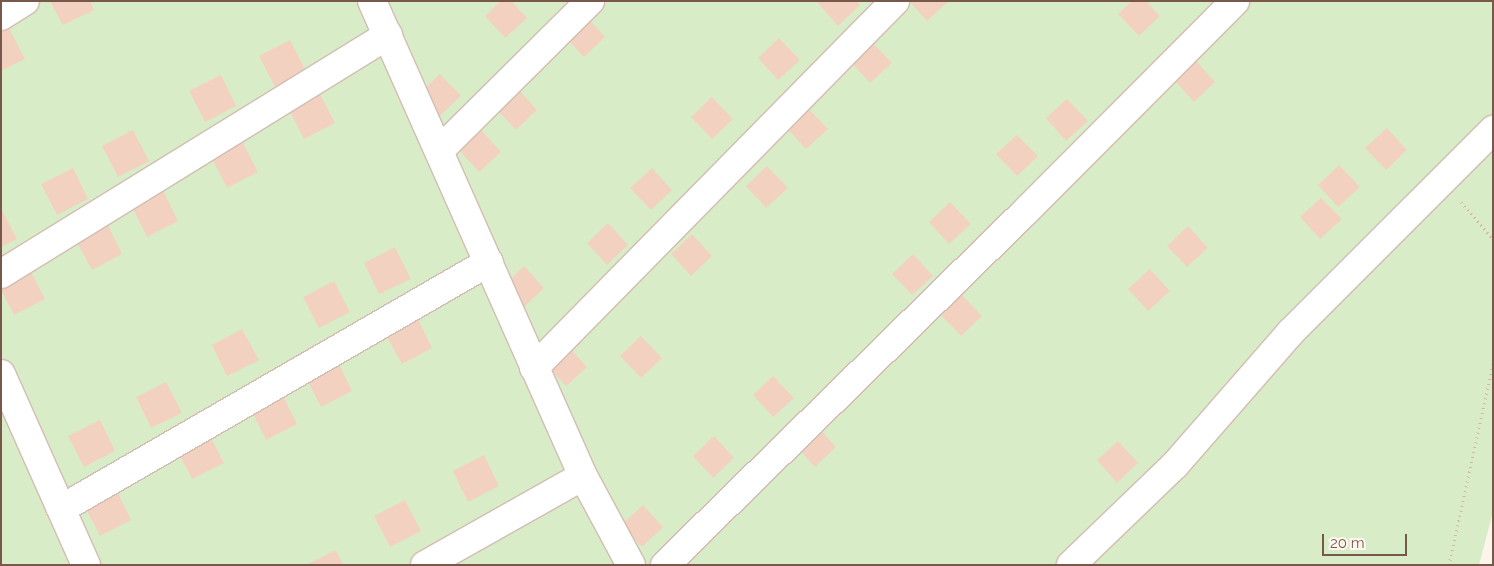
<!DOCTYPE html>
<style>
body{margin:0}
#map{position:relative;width:1494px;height:566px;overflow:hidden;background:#fdf4eb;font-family:Raleway,sans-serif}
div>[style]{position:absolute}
.green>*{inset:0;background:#d9ecc8}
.building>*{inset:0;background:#f3d1c1}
.path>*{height:3px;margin-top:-1.5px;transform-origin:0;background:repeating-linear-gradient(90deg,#d9b4a4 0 1px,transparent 0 5px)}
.roads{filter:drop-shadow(1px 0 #d3bdb2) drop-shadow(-1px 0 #d3bdb2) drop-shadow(0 1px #d3bdb2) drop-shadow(0 -1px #d3bdb2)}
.minor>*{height:28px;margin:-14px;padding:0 14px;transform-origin:14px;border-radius:14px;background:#fff}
span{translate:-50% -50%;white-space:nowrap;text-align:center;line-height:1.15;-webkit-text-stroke:4.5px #fff9f2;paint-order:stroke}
.frame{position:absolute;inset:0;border:2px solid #79584c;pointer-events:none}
.scale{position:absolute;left:1322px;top:534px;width:85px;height:22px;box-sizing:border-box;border:2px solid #79584c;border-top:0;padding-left:6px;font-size:15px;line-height:18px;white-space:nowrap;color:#79584c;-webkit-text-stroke:4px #fff9f2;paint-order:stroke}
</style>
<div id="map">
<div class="green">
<i style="clip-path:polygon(1px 1px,1493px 1px,1493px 512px,1479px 565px,1px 565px)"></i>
</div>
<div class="building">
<i style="clip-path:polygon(50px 1px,90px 1px,94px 10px,63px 25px)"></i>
<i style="clip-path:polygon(501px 1px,511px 1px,527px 18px,505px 38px,485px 16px)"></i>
<i style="clip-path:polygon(820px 1px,856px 1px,860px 5px,838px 26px,818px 3px)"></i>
<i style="clip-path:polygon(909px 1px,949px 1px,927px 21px)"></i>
<i style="clip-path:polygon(1132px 1px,1146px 1px,1160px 16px,1139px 36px,1118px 14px)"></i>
<i style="clip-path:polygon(585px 15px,605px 37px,584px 57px,563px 35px)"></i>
<i style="clip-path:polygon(9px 28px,25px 59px,1px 71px,1px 32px)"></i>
<i style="clip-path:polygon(779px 38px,800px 60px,778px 80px,758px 58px)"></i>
<i style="clip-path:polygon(290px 40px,306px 71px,275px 87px,259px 56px)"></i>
<i style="clip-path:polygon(871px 41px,892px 63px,870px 83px,850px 61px)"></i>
<i style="clip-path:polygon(1195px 60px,1215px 82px,1194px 102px,1174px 80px)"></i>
<i style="clip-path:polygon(440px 74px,461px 96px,440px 116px,419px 94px)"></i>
<i style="clip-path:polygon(221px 75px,236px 106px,205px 122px,189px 91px)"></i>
<i style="clip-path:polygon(517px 88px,537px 110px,516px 130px,495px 108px)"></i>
<i style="clip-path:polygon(319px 92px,335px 123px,304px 139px,288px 108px)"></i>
<i style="clip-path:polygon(712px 97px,733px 119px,712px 139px,691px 117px)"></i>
<i style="clip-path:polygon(1067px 99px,1088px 121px,1066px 141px,1046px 118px)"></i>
<i style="clip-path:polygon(807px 107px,828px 129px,806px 149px,786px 127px)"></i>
<i style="clip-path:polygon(1387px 128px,1407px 150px,1386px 170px,1365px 148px)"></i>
<i style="clip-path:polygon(133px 130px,149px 161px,118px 177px,102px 146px)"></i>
<i style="clip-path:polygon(481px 130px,501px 152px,479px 172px,459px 150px)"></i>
<i style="clip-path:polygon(1017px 135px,1038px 156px,1017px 176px,996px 154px)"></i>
<i style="clip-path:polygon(242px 141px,258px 172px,227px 188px,211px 157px)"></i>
<i style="clip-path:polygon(1339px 165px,1360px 187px,1338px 207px,1318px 185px)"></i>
<i style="clip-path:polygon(767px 166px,788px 188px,766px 208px,746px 186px)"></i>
<i style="clip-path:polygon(73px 168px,88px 199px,57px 215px,41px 184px)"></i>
<i style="clip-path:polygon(652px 168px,672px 190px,651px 210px,630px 188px)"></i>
<i style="clip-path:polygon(163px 190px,178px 221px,147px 237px,131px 205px)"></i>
<i style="clip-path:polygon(1321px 198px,1342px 219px,1320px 239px,1300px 217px)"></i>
<i style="clip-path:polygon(950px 202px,971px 224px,949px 244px,929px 222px)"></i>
<i style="clip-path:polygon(1px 208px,17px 239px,1px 247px)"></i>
<i style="clip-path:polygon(107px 223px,122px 254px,92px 270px,75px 239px)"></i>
<i style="clip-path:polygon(608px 223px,628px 245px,607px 265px,587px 243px)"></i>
<i style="clip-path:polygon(1188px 226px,1208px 248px,1187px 267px,1167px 246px)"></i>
<i style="clip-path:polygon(692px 234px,712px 256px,691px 276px,671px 254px)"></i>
<i style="clip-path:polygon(395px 247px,411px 279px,379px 294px,364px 263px)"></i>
<i style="clip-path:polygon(913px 254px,933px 276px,912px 295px,892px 274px)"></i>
<i style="clip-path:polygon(524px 266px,544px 288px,523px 308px,503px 286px)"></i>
<i style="clip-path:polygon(29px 268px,45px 299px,14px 315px,1px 290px,1px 282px)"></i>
<i style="clip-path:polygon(1150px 269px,1170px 291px,1148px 311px,1128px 289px)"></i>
<i style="clip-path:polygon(334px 281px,350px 312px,319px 328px,303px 297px)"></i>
<i style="clip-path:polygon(961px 294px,982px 316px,961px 336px,940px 314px)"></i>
<i style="clip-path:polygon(417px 317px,432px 348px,402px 364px,385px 333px)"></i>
<i style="clip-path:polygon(242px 329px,259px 360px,227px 376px,212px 345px)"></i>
<i style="clip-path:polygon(641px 336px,662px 358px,641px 378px,620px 356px)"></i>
<i style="clip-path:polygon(566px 344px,587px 367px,566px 386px,545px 364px)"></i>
<i style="clip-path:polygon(337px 360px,352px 391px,321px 407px,305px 376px)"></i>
<i style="clip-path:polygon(773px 376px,794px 398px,773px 417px,753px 395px)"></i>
<i style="clip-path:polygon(166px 382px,182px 413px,151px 428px,136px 397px)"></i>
<i style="clip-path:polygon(281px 392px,297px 424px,266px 440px,250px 408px)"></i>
<i style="clip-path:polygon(100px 420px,115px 451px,84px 467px,68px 436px)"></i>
<i style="clip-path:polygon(816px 425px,836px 447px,815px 467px,795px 445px)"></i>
<i style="clip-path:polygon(208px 432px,224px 463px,192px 479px,176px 448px)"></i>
<i style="clip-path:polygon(714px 436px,734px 458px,713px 478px,693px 456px)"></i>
<i style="clip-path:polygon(1118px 441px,1138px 463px,1117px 483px,1097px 460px)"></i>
<i style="clip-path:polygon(484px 455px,499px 486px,468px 502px,453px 471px)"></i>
<i style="clip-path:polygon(116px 489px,131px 520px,100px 536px,84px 505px)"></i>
<i style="clip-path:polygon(405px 500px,421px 531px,390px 547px,374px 516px)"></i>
<i style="clip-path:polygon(643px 505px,663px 527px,642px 547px,621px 525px)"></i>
<i style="clip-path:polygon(336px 550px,343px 565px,306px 565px)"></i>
</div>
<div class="path">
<i style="left:1461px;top:202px;width:49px;rotate:49.1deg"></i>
<i style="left:1449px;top:565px;width:206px;rotate:-77.7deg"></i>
</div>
<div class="roads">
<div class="minor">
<i style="left:372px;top:1px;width:520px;rotate:66.05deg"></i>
<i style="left:583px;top:476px;width:101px;rotate:61.7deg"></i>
<i style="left:1px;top:16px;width:28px;rotate:-32deg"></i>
<i style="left:439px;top:151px;width:213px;rotate:-44.8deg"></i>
<i style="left:1px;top:274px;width:455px;rotate:-31.7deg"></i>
<i style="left:534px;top:368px;width:515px;rotate:-45.47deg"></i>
<i style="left:1px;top:374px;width:209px;rotate:66deg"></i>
<i style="left:61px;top:509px;width:494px;rotate:-30deg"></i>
<i style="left:425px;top:565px;width:181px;rotate:-29.4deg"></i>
<i style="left:665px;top:565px;width:503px;rotate:-44.44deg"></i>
<i style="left:1024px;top:213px;width:299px;rotate:-45.1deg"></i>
<i style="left:1071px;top:565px;width:144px;rotate:-43.9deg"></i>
<i style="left:1175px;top:465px;width:176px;rotate:-48.9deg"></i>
<i style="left:1291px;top:332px;width:286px;rotate:-45deg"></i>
</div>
</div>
<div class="frame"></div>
<div class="scale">20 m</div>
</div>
